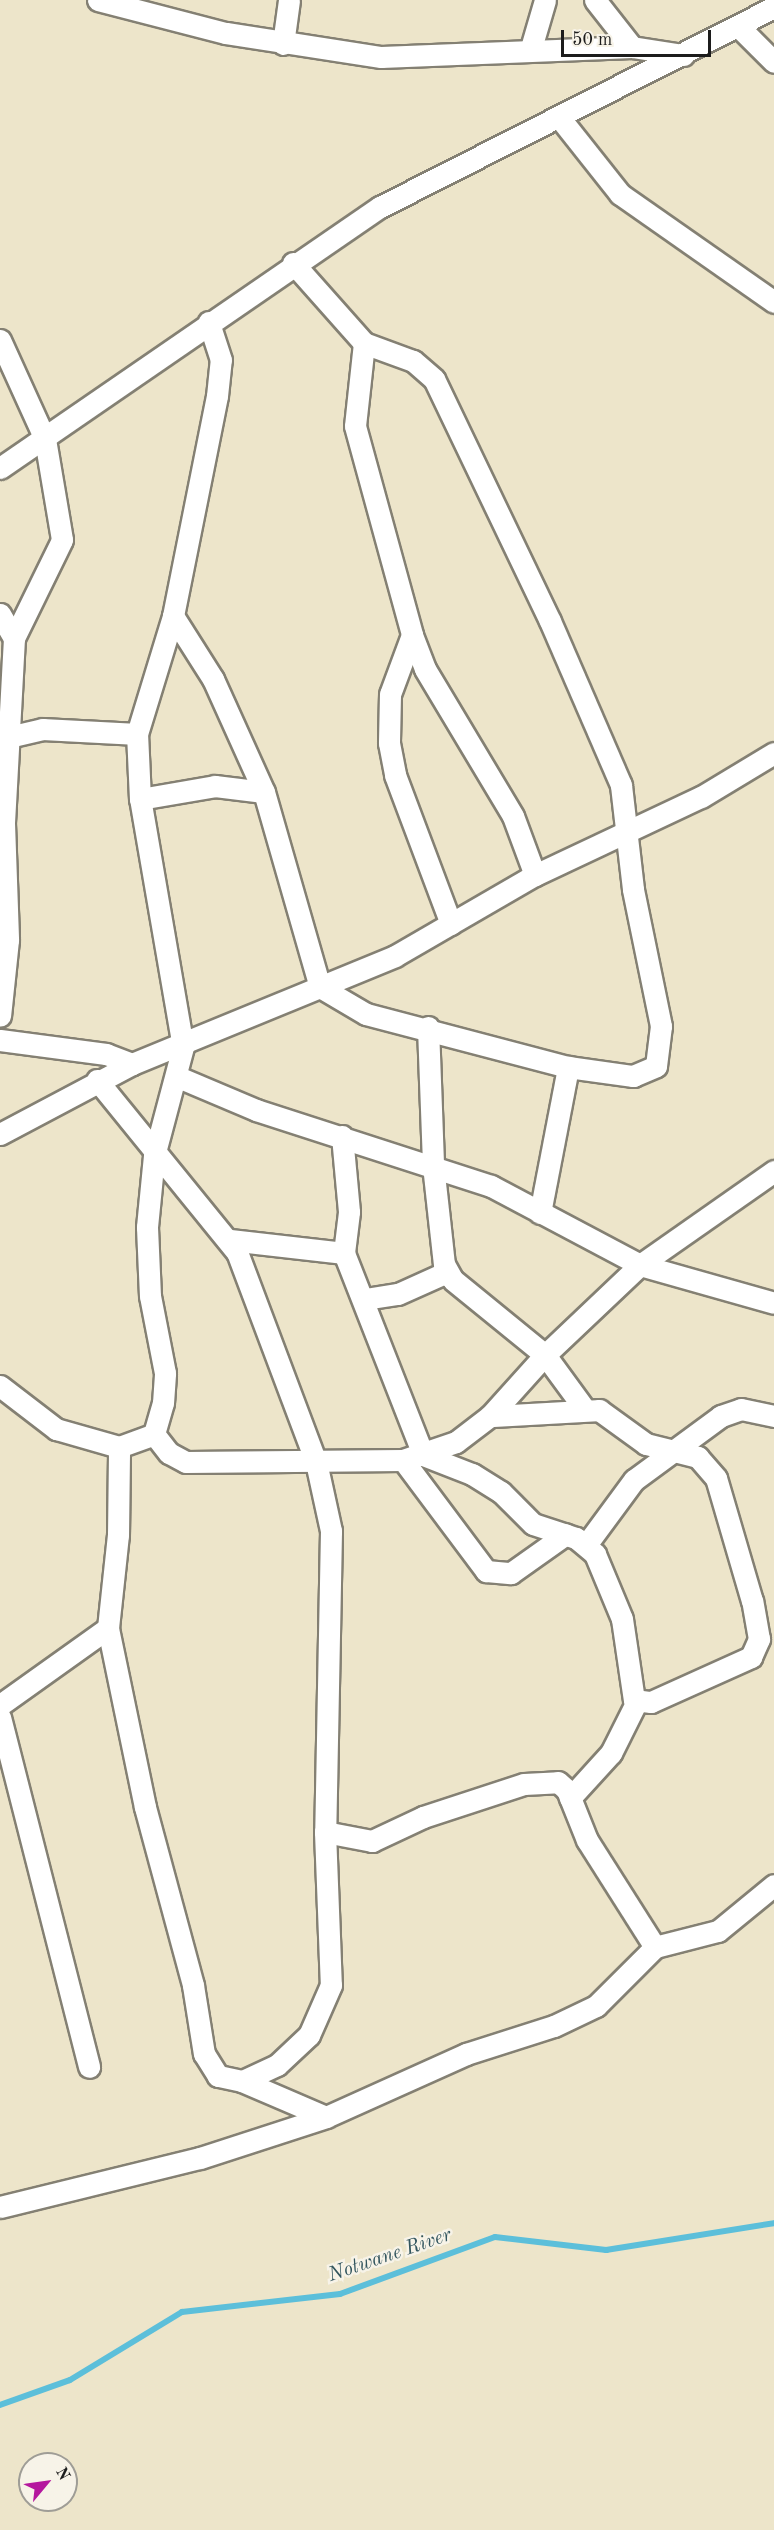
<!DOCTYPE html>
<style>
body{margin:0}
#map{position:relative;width:774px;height:2530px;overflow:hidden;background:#ede5ca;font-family:"Old Standard TT",serif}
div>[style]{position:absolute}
.stream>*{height:6px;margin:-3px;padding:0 3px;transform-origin:3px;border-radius:3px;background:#5cbfda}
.roads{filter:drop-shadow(2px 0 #848073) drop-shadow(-2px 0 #848073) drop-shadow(0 2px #848073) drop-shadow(0 -2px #848073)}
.minor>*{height:21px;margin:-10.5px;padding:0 10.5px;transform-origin:10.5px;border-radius:10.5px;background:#fff}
span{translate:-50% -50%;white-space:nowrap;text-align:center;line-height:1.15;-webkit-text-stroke:5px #f7f3e8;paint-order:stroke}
.water-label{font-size:20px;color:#32555e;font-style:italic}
.north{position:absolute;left:18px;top:2452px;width:60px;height:60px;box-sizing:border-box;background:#f7f3e8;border:2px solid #9f9d96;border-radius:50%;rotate:61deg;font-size:16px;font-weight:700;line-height:24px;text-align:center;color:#1c1c1c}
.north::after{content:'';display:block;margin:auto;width:21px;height:27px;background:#b5179e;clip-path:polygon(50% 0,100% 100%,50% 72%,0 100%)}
.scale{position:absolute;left:561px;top:30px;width:150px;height:27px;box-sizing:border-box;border:3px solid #1c1c1c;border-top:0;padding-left:8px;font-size:18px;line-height:21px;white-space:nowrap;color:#1c1c1c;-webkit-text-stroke:4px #f7f3e8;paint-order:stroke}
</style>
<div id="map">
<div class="stream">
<i style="left:0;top:2405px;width:74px;rotate:-19.7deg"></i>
<i style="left:70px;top:2380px;width:131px;rotate:-31.3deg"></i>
<i style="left:182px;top:2312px;width:159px;rotate:-6.5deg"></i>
<i style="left:340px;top:2294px;width:165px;rotate:-20.2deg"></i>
<i style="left:495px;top:2237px;width:112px;rotate:6.7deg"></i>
<i style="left:606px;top:2250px;width:170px;rotate:-9.1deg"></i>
</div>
<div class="roads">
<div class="minor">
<i style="left:98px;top:0;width:132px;rotate:14.5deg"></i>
<i style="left:226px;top:33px;width:157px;rotate:8.8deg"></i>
<i style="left:381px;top:57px;width:251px;rotate:-2.3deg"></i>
<i style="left:632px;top:47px;width:52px;rotate:8.9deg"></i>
<i style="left:595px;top:0;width:60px;rotate:51.8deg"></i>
<i style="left:739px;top:27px;width:49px;rotate:45deg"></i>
<i style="left:283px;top:44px;width:44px;rotate:-82.2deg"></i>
<i style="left:531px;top:48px;width:50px;rotate:-73.7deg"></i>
<i style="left:559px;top:117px;width:98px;rotate:51.6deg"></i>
<i style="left:620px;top:194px;width:188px;rotate:35deg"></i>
<i style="left:0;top:340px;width:109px;rotate:65.6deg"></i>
<i style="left:45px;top:439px;width:102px;rotate:80.4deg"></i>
<i style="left:62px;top:540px;width:109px;rotate:116.1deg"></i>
<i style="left:14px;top:638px;width:185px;rotate:93.1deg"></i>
<i style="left:4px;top:823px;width:117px;rotate:88deg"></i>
<i style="left:8px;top:940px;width:76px;rotate:96deg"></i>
<i style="left:364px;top:343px;width:83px;rotate:96.2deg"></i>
<i style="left:355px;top:426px;width:217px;rotate:74.7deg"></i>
<i style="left:412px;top:635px;width:36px;rotate:69deg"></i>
<i style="left:425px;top:669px;width:171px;rotate:59.1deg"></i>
<i style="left:513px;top:816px;width:63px;rotate:69.6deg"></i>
<i style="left:0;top:468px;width:461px;rotate:-34.5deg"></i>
<i style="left:380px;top:207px;width:442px;rotate:-26.9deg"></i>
<i style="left:0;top:614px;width:28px;rotate:60deg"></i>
<i style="left:173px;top:616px;width:75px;rotate:57.6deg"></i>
<i style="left:213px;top:679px;width:124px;rotate:65.7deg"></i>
<i style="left:264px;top:792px;width:203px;rotate:74deg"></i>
<i style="left:320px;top:987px;width:53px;rotate:30.4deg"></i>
<i style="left:366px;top:1014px;width:209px;rotate:14.7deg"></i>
<i style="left:568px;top:1067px;width:66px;rotate:7.9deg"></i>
<i style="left:633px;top:1076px;width:25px;rotate:-23deg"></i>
<i style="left:656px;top:1066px;width:40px;rotate:-82.9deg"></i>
<i style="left:661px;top:1026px;width:140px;rotate:-101.6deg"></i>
<i style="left:633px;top:889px;width:105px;rotate:-96.6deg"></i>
<i style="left:621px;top:785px;width:179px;rotate:-113.4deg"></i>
<i style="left:550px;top:621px;width:268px;rotate:-115.6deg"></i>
<i style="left:434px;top:379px;width:28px;rotate:-139deg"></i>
<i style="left:413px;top:361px;width:52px;rotate:-159.8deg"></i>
<i style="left:364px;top:343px;width:107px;rotate:-131.6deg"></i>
<i style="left:412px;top:635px;width:63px;rotate:110.4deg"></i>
<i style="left:390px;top:694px;width:49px;rotate:91.2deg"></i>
<i style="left:389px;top:743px;width:33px;rotate:79deg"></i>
<i style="left:395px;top:775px;width:159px;rotate:69.4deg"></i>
<i style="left:0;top:739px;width:44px;rotate:-13.1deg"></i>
<i style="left:43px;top:729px;width:94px;rotate:3deg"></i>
<i style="left:140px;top:799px;width:76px;rotate:-9.8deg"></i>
<i style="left:215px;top:786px;width:49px;rotate:7deg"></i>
<i style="left:428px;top:1027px;width:138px;rotate:87.9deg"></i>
<i style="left:433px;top:1165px;width:100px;rotate:83.7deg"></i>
<i style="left:444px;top:1264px;width:18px;rotate:61deg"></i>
<i style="left:453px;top:1280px;width:119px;rotate:39.2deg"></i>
<i style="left:545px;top:1355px;width:64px;rotate:53.8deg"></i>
<i style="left:0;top:1040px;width:107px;rotate:7.5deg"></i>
<i style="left:106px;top:1054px;width:28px;rotate:21deg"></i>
<i style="left:178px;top:1077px;width:85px;rotate:22.9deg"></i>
<i style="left:256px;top:1110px;width:247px;rotate:17.9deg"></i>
<i style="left:491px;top:1186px;width:169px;rotate:27.9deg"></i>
<i style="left:640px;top:1265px;width:139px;rotate:15.8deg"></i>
<i style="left:97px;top:1080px;width:222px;rotate:50.9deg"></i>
<i style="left:237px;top:1252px;width:224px;rotate:69.4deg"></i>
<i style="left:316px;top:1462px;width:71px;rotate:77.7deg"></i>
<i style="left:331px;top:1531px;width:301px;rotate:91.1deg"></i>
<i style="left:325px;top:1832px;width:153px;rotate:87.8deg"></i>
<i style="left:331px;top:1985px;width:55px;rotate:113.7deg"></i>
<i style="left:309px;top:2035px;width:44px;rotate:136.8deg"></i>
<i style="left:277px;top:2065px;width:38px;rotate:155deg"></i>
<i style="left:242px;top:2081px;width:25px;rotate:-168deg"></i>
<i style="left:218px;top:2076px;width:26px;rotate:-122deg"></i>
<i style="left:204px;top:2054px;width:70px;rotate:-99.1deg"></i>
<i style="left:193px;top:1985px;width:184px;rotate:-105.1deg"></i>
<i style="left:145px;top:1807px;width:183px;rotate:-101.7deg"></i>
<i style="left:108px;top:1628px;width:94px;rotate:-83.9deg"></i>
<i style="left:118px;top:1535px;width:88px;rotate:-89.3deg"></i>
<i style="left:0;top:1134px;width:149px;rotate:-27.9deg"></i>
<i style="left:132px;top:1064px;width:284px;rotate:-22.3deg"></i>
<i style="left:395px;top:956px;width:162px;rotate:-30.1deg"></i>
<i style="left:535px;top:875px;width:183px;rotate:-25.2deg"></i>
<i style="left:701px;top:797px;width:85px;rotate:-31.1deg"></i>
<i style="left:342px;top:1136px;width:76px;rotate:84.7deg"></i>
<i style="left:349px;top:1212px;width:41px;rotate:97deg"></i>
<i style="left:540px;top:1213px;width:149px;rotate:-79.1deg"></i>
<i style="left:230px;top:1240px;width:115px;rotate:6.5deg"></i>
<i style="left:344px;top:1253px;width:217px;rotate:68.6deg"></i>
<i style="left:423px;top:1455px;width:53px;rotate:21.2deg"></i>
<i style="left:472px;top:1474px;width:34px;rotate:32deg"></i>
<i style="left:501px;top:1492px;width:45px;rotate:45deg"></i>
<i style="left:533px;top:1524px;width:45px;rotate:18deg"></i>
<i style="left:576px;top:1538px;width:25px;rotate:40deg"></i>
<i style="left:595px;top:1554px;width:70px;rotate:67.4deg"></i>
<i style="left:622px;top:1619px;width:82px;rotate:81.6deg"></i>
<i style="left:634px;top:1700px;width:17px;rotate:7deg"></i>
<i style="left:651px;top:1702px;width:110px;rotate:-24.2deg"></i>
<i style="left:751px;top:1657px;width:20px;rotate:-66deg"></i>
<i style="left:759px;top:1639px;width:39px;rotate:-100deg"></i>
<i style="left:752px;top:1601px;width:128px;rotate:-106.3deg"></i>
<i style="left:716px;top:1478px;width:28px;rotate:-131deg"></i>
<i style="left:698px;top:1457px;width:54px;rotate:-166deg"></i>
<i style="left:646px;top:1444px;width:58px;rotate:-144.1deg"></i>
<i style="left:599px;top:1410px;width:109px;rotate:176.8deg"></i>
<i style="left:365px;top:1299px;width:33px;rotate:-9deg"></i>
<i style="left:398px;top:1294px;width:54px;rotate:-24.2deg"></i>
<i style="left:0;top:1386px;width:71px;rotate:37.5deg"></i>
<i style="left:56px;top:1429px;width:66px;rotate:15.9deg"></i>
<i style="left:119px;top:1447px;width:37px;rotate:-20deg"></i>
<i style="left:154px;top:1434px;width:32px;rotate:-74deg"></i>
<i style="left:163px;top:1403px;width:30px;rotate:-86deg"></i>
<i style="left:165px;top:1373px;width:78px;rotate:-101deg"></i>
<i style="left:150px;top:1296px;width:69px;rotate:-92.5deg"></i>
<i style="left:147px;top:1227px;width:71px;rotate:-84.4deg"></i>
<i style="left:154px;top:1156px;width:113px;rotate:-75.1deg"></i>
<i style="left:183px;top:1047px;width:252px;rotate:-99.8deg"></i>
<i style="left:140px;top:799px;width:65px;rotate:-92.6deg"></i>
<i style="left:137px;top:734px;width:123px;rotate:-73deg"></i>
<i style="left:173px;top:616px;width:224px;rotate:-78.7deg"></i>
<i style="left:217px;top:396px;width:36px;rotate:-84deg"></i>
<i style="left:221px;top:360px;width:40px;rotate:-108deg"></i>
<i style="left:154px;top:1434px;width:24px;rotate:52deg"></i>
<i style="left:169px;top:1453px;width:19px;rotate:28deg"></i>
<i style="left:186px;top:1462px;width:217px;rotate:-0.5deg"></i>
<i style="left:403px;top:1460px;width:56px;rotate:-18.8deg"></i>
<i style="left:456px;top:1442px;width:43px;rotate:-37.4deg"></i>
<i style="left:490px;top:1416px;width:82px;rotate:-48deg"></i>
<i style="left:545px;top:1355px;width:131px;rotate:-43.5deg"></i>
<i style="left:640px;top:1265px;width:164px;rotate:-35deg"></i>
<i style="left:403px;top:1460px;width:139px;rotate:53.2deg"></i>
<i style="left:486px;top:1571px;width:25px;rotate:5deg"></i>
<i style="left:511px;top:1573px;width:67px;rotate:-35.3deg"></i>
<i style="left:586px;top:1545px;width:81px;rotate:-53.6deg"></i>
<i style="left:634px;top:1480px;width:108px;rotate:-36.3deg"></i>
<i style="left:721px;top:1416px;width:21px;rotate:-19deg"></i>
<i style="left:741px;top:1409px;width:34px;rotate:12deg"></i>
<i style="left:0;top:1705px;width:133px;rotate:-35.5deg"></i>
<i style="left:0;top:1717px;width:361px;rotate:75.7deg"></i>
<i style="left:570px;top:1798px;width:61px;rotate:-47.7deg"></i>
<i style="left:611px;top:1753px;width:58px;rotate:-63.4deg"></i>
<i style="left:325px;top:1832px;width:48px;rotate:10.8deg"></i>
<i style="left:372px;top:1841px;width:56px;rotate:-25.2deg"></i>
<i style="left:423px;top:1817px;width:106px;rotate:-18.1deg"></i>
<i style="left:524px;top:1784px;width:34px;rotate:-3deg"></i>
<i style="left:558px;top:1782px;width:12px;rotate:42deg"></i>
<i style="left:567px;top:1790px;width:54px;rotate:68.2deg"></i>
<i style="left:587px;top:1840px;width:127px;rotate:57.6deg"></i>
<i style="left:242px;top:2081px;width:91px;rotate:23.2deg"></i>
<i style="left:0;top:2207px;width:206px;rotate:-13.8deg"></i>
<i style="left:200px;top:2158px;width:133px;rotate:-18deg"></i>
<i style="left:326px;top:2117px;width:154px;rotate:-24.2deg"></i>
<i style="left:466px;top:2054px;width:92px;rotate:-17.7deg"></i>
<i style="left:554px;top:2026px;width:47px;rotate:-25.5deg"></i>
<i style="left:596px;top:2006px;width:83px;rotate:-45deg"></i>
<i style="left:655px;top:1947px;width:65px;rotate:-14.3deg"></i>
<i style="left:718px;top:1931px;width:72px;rotate:-39.4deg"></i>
</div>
</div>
<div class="water-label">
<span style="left:390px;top:2256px;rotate:-19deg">Notwane River</span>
</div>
<div class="north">N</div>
<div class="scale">50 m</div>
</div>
